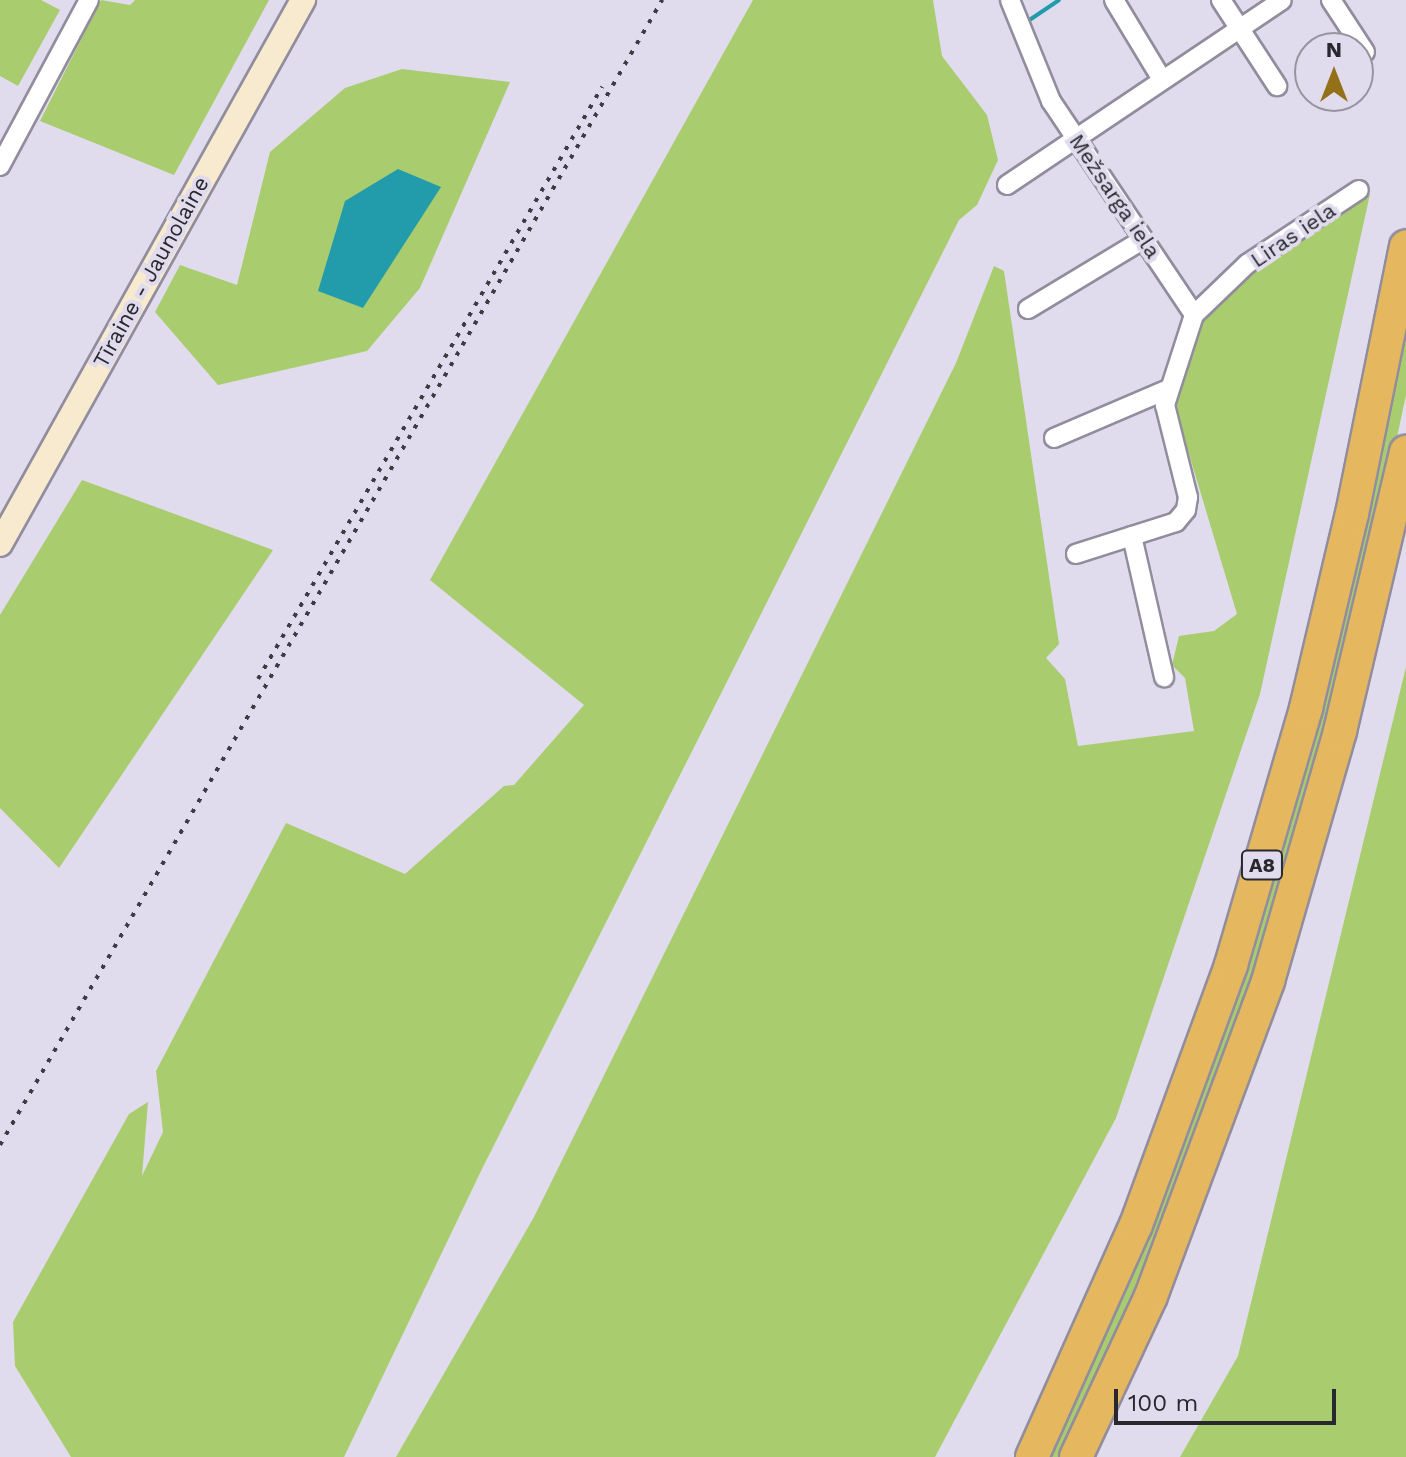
<!DOCTYPE html>
<meta charset="utf-8">
<style>
body{margin:0}
#map{position:relative;width:1406px;height:1457px;overflow:hidden;background:#e0dced;font-family:"Work Sans",sans-serif}
div>[style]{position:absolute}
.green>*{inset:0;background:#a9cc6e}
.water>*{inset:0;background:#229cab}
.stream>*{height:4px;margin:-2px;padding:0 2px;transform-origin:2px;border-radius:2px;background:#229cab}
.roads{filter:drop-shadow(2px 0 #918d9d) drop-shadow(-2px 0 #918d9d) drop-shadow(0 2px #918d9d) drop-shadow(0 -2px #918d9d)}
.street>*{height:18px;margin:-9px;padding:0 9px;transform-origin:9px;border-radius:9px;background:#fff}
.secondary>*{height:24px;margin:-12px;padding:0 12px;transform-origin:12px;border-radius:12px;background:#f7eacf}
.highway>*{height:32px;margin:-16px;padding:0 16px;transform-origin:16px;border-radius:16px;background:#e5b85f}
.rail>*{height:4px;margin-top:-2px;transform-origin:0;background:repeating-linear-gradient(90deg,#3d3b43 0 4px,transparent 0 12px)}
span{translate:-50% -50%;white-space:nowrap;text-align:center;line-height:1.15;-webkit-text-stroke:8px #e0dced;paint-order:stroke}
.shield-label span{padding:2px 6px;background:#e0dced;border:2px solid;border-radius:6px;-webkit-text-stroke-width:0}
.shield-label{font-size:20px;color:#29282e;font-weight:700}
.street-label{font-size:22px;color:#29282e}
.north{position:absolute;left:1294px;top:32px;width:80px;height:80px;box-sizing:border-box;background:#e0dced;border:2px solid #9794a1;border-radius:50%;rotate:0deg;font-size:22px;font-weight:700;line-height:32px;text-align:center;color:#29282e}
.north::after{content:'';display:block;margin:auto;width:28px;height:36px;background:#947019;clip-path:polygon(50% 0,100% 100%,50% 72%,0 100%)}
.scale{position:absolute;left:1114px;top:1389px;width:222px;height:36px;box-sizing:border-box;border:4px solid #29282e;border-top:0;padding-left:10px;font-size:24px;line-height:28px;white-space:nowrap;color:#29282e;-webkit-text-stroke:6px #e0dced;paint-order:stroke}
</style>
<div id="map">
<div class="green">
<i style="clip-path:polygon(0 0,41px 0,60px 10px,18px 86px,0 76px)"></i>
<i style="clip-path:polygon(101px 0,130px 5px,135px 0,269px 0,174px 175px,40px 121px)"></i>
<i style="clip-path:polygon(753px 0,933px 0,942px 56px,987px 115px,998px 160px,977px 205px,959px 220px,481px 1171px,344px 1457px,71px 1457px,15px 1366px,13px 1322px,129px 1114px,148px 1102px,142px 1176px,163px 1132px,156px 1071px,286px 823px,405px 874px,504px 786px,514px 785px,584px 705px,430px 580px)"></i>
<i style="clip-path:polygon(402px 69px,510px 82px,420px 288px,367px 351px,218px 385px,155px 312px,180px 265px,237px 285px,270px 152px,345px 88px)"></i>
<i style="clip-path:polygon(1370px 194px,1260px 694px,1116px 1118px,935px 1457px,396px 1457px,534px 1217px,956px 363px,994px 266px,1004px 271px,1059px 644px,1046px 658px,1065px 679px,1078px 746px,1194px 731px,1185px 678px,1172px 665px,1179px 636px,1214px 631px,1237px 614px,1174px 404px,1200px 320px,1256px 263px)"></i>
<i style="clip-path:polygon(1406px 313px,1406px 395px,1378px 527px,1265px 954px,1148px 1269px,1062px 1457px,1048px 1457px,1121px 1296px)"></i>
<i style="clip-path:polygon(82px 480px,273px 550px,59px 868px,0 808px,0 615px)"></i>
<i style="clip-path:polygon(1406px 667px,1406px 1457px,1180px 1457px,1238px 1356px)"></i>
</div>
<div class="water">
<i style="clip-path:polygon(398px 169px,441px 187px,363px 308px,318px 291px,345px 201px)"></i>
</div>
<div class="stream">
<i style="left:1028px;top:21px;width:37px;rotate:-34deg"></i>
</div>
<div class="roads">
<div class="street">
<i style="left:1010px;top:0;width:109px;rotate:67.9deg"></i>
<i style="left:1051px;top:101px;width:257px;rotate:56.2deg"></i>
<i style="left:1194px;top:315px;width:95px;rotate:107.9deg"></i>
<i style="left:1165px;top:405px;width:95px;rotate:76deg"></i>
<i style="left:1188px;top:497px;width:13px;rotate:99deg"></i>
<i style="left:1186px;top:510px;width:16px;rotate:130deg"></i>
<i style="left:1176px;top:522px;width:105px;rotate:162.3deg"></i>
<i style="left:1114px;top:0;width:91px;rotate:58.9deg"></i>
<i style="left:1221px;top:0;width:103px;rotate:56.9deg"></i>
<i style="left:1331px;top:0;width:62px;rotate:56.8deg"></i>
<i style="left:0;top:166px;width:188px;rotate:-61.8deg"></i>
<i style="left:1007px;top:185px;width:331px;rotate:-33.9deg"></i>
<i style="left:1028px;top:309px;width:135px;rotate:-31.1deg"></i>
<i style="left:1194px;top:315px;width:74px;rotate:-43.9deg"></i>
<i style="left:1247px;top:264px;width:134px;rotate:-33.5deg"></i>
<i style="left:1054px;top:438px;width:122px;rotate:-23.2deg"></i>
<i style="left:1132px;top:536px;width:145px;rotate:77.2deg"></i>
</div>
<div class="secondary">
<i style="left:0;top:544px;width:623px;rotate:-60.88deg"></i>
</div>
<div class="highway">
<i style="left:1032px;top:1457px;width:254px;rotate:-65.9deg"></i>
<i style="left:1136px;top:1225px;width:277px;rotate:-69.9deg"></i>
<i style="left:1231px;top:965px;width:268px;rotate:-73.7deg"></i>
<i style="left:1306px;top:708px;width:199px;rotate:-76.7deg"></i>
<i style="left:1352px;top:514px;width:273px;rotate:-78.6deg"></i>
<i style="left:1076px;top:1457px;width:178px;rotate:-65deg"></i>
<i style="left:1151px;top:1296px;width:336px;rotate:-69.6deg"></i>
<i style="left:1268px;top:981px;width:260px;rotate:-73.9deg"></i>
<i style="left:1340px;top:731px;width:287px;rotate:-76.7deg"></i>
</div>
</div>
<div class="rail">
<i style="left:258px;top:679px;width:685px;rotate:-59.84deg"></i>
<i style="left:0;top:1145px;width:1323px;rotate:-59.96deg"></i>
</div>
<div class="shield-label">
<span style="left:1262px;top:865px">A8</span>
</div>
<div class="street-label">
<span style="left:1115px;top:196px;rotate:56deg">Mežsarga iela</span>
<span style="left:1293px;top:235px;rotate:-34deg">Liras iela</span>
<span style="left:151px;top:272px;rotate:-61deg">Tīraine - Jaunolaine</span>
</div>
<div class="north">N</div>
<div class="scale">100 m</div>
</div>
